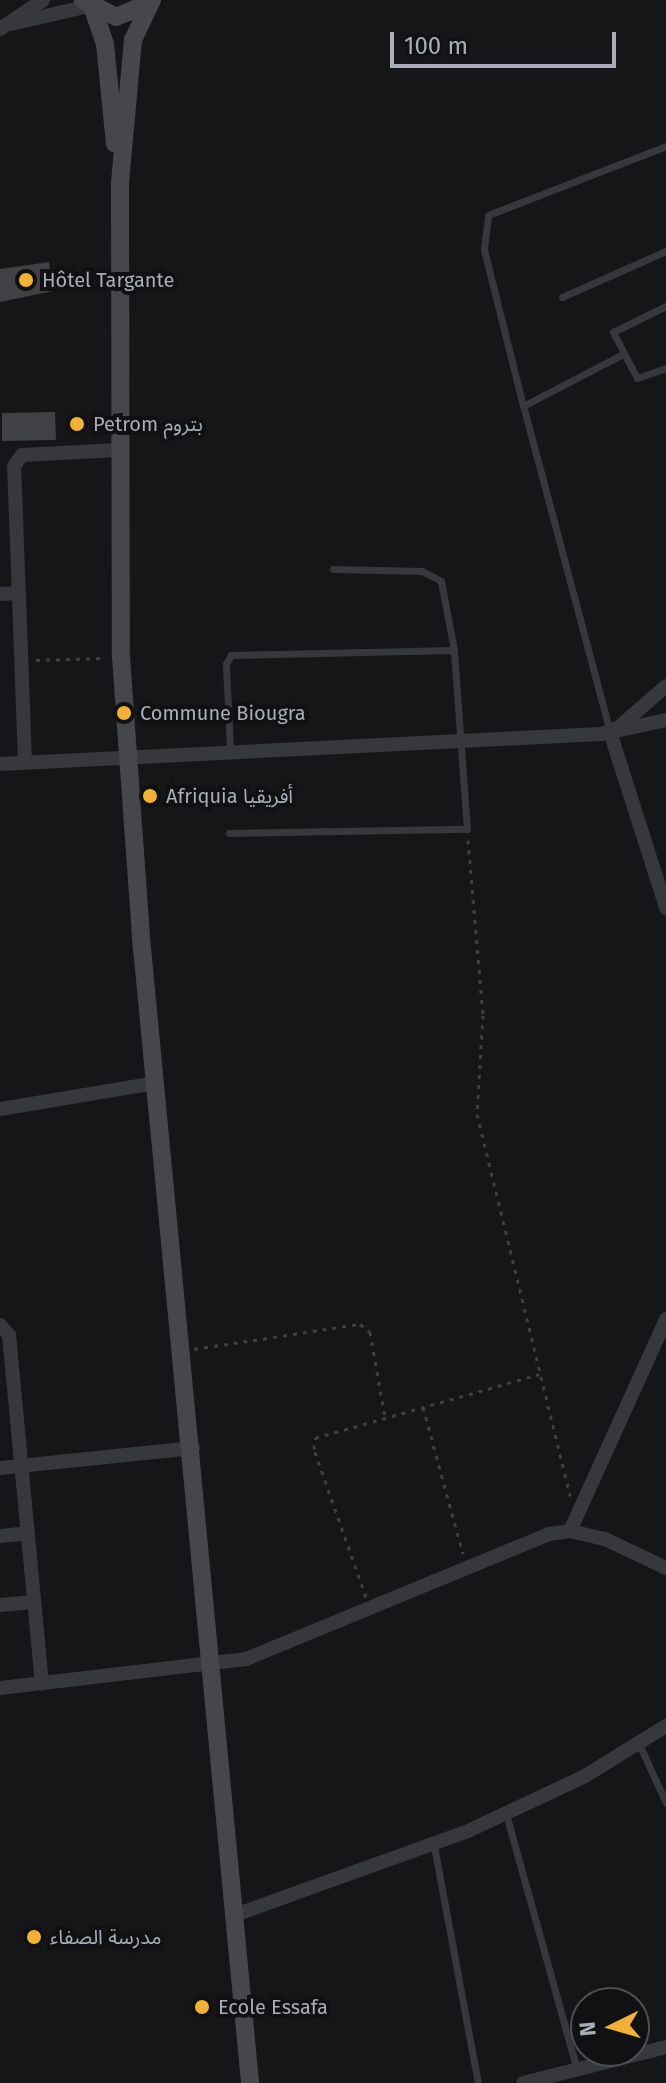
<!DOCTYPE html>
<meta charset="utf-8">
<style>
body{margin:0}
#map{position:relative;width:666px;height:2083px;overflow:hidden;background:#161618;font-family:"Fira Sans","Noto Sans Arabic",sans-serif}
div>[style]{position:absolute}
.building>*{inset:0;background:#404145}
.path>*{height:3px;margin-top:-1.5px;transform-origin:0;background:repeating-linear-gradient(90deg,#3d3f44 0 4px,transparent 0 10px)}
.lane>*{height:7px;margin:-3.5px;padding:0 3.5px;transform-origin:3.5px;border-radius:3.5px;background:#37383d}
.street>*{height:14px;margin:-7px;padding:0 7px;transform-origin:7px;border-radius:7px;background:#37383d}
.secondary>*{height:18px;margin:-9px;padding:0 9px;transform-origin:9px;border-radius:9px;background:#45474d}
.dots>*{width:22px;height:22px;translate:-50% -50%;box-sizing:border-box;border:4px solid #111113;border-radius:50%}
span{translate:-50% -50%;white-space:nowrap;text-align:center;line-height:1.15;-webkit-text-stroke:8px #111113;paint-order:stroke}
.poi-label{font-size:20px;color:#a8adb8}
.left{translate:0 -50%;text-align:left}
.north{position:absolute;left:570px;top:1987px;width:80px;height:80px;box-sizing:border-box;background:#111113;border:2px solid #4d4f55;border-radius:50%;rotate:265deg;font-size:22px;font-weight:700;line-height:32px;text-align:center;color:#a8adb8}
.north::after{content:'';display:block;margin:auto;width:28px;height:36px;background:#f2b134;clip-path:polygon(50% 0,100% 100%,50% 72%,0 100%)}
.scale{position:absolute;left:390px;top:32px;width:226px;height:36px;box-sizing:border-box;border:4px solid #a8adb8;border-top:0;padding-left:10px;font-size:24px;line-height:28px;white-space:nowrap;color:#a8adb8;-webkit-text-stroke:6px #111113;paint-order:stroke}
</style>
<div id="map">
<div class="building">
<i style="clip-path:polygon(49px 262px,53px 291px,0 302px,0 269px)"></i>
<i style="clip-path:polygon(55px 412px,56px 440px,2px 441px,2px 413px)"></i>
</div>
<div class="path">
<i style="left:36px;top:660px;width:69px;rotate:-1.7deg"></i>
<i style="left:468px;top:840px;width:176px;rotate:85.1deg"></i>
<i style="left:483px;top:1015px;width:99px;rotate:93.5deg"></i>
<i style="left:477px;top:1114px;width:393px;rotate:76.3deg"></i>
<i style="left:194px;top:1349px;width:168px;rotate:-8.6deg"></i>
<i style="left:360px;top:1324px;width:13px;rotate:39deg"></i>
<i style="left:370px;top:1332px;width:86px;rotate:80deg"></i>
<i style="left:423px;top:1407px;width:152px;rotate:74.8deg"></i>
<i style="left:366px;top:1597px;width:157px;rotate:-109.4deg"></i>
<i style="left:314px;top:1449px;width:11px;rotate:-85deg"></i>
<i style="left:315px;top:1438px;width:233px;rotate:-15.9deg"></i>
</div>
<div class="lane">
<i style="left:562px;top:297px;width:114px;rotate:-23.9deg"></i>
<i style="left:666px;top:306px;width:59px;rotate:153.9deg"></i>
<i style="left:613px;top:332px;width:52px;rotate:62.4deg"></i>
<i style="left:637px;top:378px;width:31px;rotate:-19deg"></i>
<i style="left:523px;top:406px;width:162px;rotate:-104deg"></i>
<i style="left:484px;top:249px;width:34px;rotate:-83deg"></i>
<i style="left:488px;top:215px;width:191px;rotate:-21.2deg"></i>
<i style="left:610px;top:732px;width:337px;rotate:-104.9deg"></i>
<i style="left:523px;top:406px;width:113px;rotate:-27.5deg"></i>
<i style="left:230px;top:750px;width:86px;rotate:-92.7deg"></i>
<i style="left:226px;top:664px;width:10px;rotate:-61deg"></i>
<i style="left:231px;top:655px;width:223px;rotate:-1.3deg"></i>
<i style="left:229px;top:833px;width:238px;rotate:-1deg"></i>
<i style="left:467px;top:829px;width:179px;rotate:-94.2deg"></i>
<i style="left:454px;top:650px;width:70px;rotate:-100.7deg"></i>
<i style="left:441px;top:581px;width:21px;rotate:-152deg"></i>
<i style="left:422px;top:571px;width:89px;rotate:-178.7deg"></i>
<i style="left:639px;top:1744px;width:65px;rotate:65.4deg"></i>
<i style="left:506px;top:1814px;width:266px;rotate:74.5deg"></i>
<i style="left:434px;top:1846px;width:241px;rotate:79.5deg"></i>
</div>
<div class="street">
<i style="left:11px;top:24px;width:80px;rotate:-13deg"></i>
<i style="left:0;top:29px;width:52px;rotate:-34deg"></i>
<i style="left:0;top:594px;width:19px;rotate:-3deg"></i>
<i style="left:666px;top:720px;width:57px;rotate:167.9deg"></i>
<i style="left:610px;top:732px;width:185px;rotate:72.3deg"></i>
<i style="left:25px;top:762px;width:296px;rotate:-92.1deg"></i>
<i style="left:14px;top:466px;width:14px;rotate:-54deg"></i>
<i style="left:22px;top:455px;width:96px;rotate:-3deg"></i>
<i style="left:0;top:764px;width:602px;rotate:-2.86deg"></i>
<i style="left:601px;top:734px;width:19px;rotate:-21deg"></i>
<i style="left:619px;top:727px;width:62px;rotate:-41.1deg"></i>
<i style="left:0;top:1109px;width:157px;rotate:-9.5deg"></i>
<i style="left:0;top:1325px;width:13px;rotate:48deg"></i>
<i style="left:9px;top:1335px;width:350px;rotate:84.6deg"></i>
<i style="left:0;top:1468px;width:194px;rotate:-5.9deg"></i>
<i style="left:570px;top:1531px;width:233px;rotate:-65.6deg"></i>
<i style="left:0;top:1536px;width:27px;rotate:-6deg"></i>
<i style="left:0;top:1605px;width:32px;rotate:-5deg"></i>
<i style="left:0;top:1688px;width:248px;rotate:-6.7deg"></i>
<i style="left:246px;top:1659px;width:328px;rotate:-22.4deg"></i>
<i style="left:549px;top:1534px;width:21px;rotate:-8deg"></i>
<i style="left:570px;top:1531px;width:36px;rotate:13deg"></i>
<i style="left:605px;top:1539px;width:68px;rotate:25.4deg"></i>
<i style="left:235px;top:1915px;width:245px;rotate:-19.8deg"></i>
<i style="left:466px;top:1832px;width:132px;rotate:-25.2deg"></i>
<i style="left:585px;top:1776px;width:95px;rotate:-31.7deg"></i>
<i style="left:523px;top:2083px;width:147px;rotate:-14.1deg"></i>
</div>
<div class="secondary">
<i style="left:83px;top:0;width:37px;rotate:27deg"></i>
<i style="left:116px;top:17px;width:36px;rotate:-23deg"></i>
<i style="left:152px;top:0;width:44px;rotate:115.4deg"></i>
<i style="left:133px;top:40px;width:144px;rotate:95.2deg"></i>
<i style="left:120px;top:183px;width:474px;rotate:89.9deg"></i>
<i style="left:121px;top:657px;width:292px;rotate:85.9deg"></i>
<i style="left:142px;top:948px;width:1140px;rotate:84.56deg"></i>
<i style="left:93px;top:9px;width:37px;rotate:71deg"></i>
<i style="left:105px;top:44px;width:100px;rotate:84.3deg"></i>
</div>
<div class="dots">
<i style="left:26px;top:280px;background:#f2b134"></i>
<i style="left:77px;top:424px;background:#f2b134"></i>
<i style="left:124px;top:713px;background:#f2b134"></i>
<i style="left:150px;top:796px;background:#f2b134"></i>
<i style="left:34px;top:1937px;background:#f2b134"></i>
<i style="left:202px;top:2007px;background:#f2b134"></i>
</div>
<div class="poi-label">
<span class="left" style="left:42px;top:280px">Hôtel Targante</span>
<span class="left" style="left:93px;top:424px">Petrom بتروم</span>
<span class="left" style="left:140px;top:713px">Commune Biougra</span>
<span class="left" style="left:166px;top:796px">Afriquia أفريقيا</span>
<span class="left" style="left:50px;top:1937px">مدرسة الصفاء</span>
<span class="left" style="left:218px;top:2007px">Ecole Essafa</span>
</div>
<div class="north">N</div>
<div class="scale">100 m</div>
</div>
